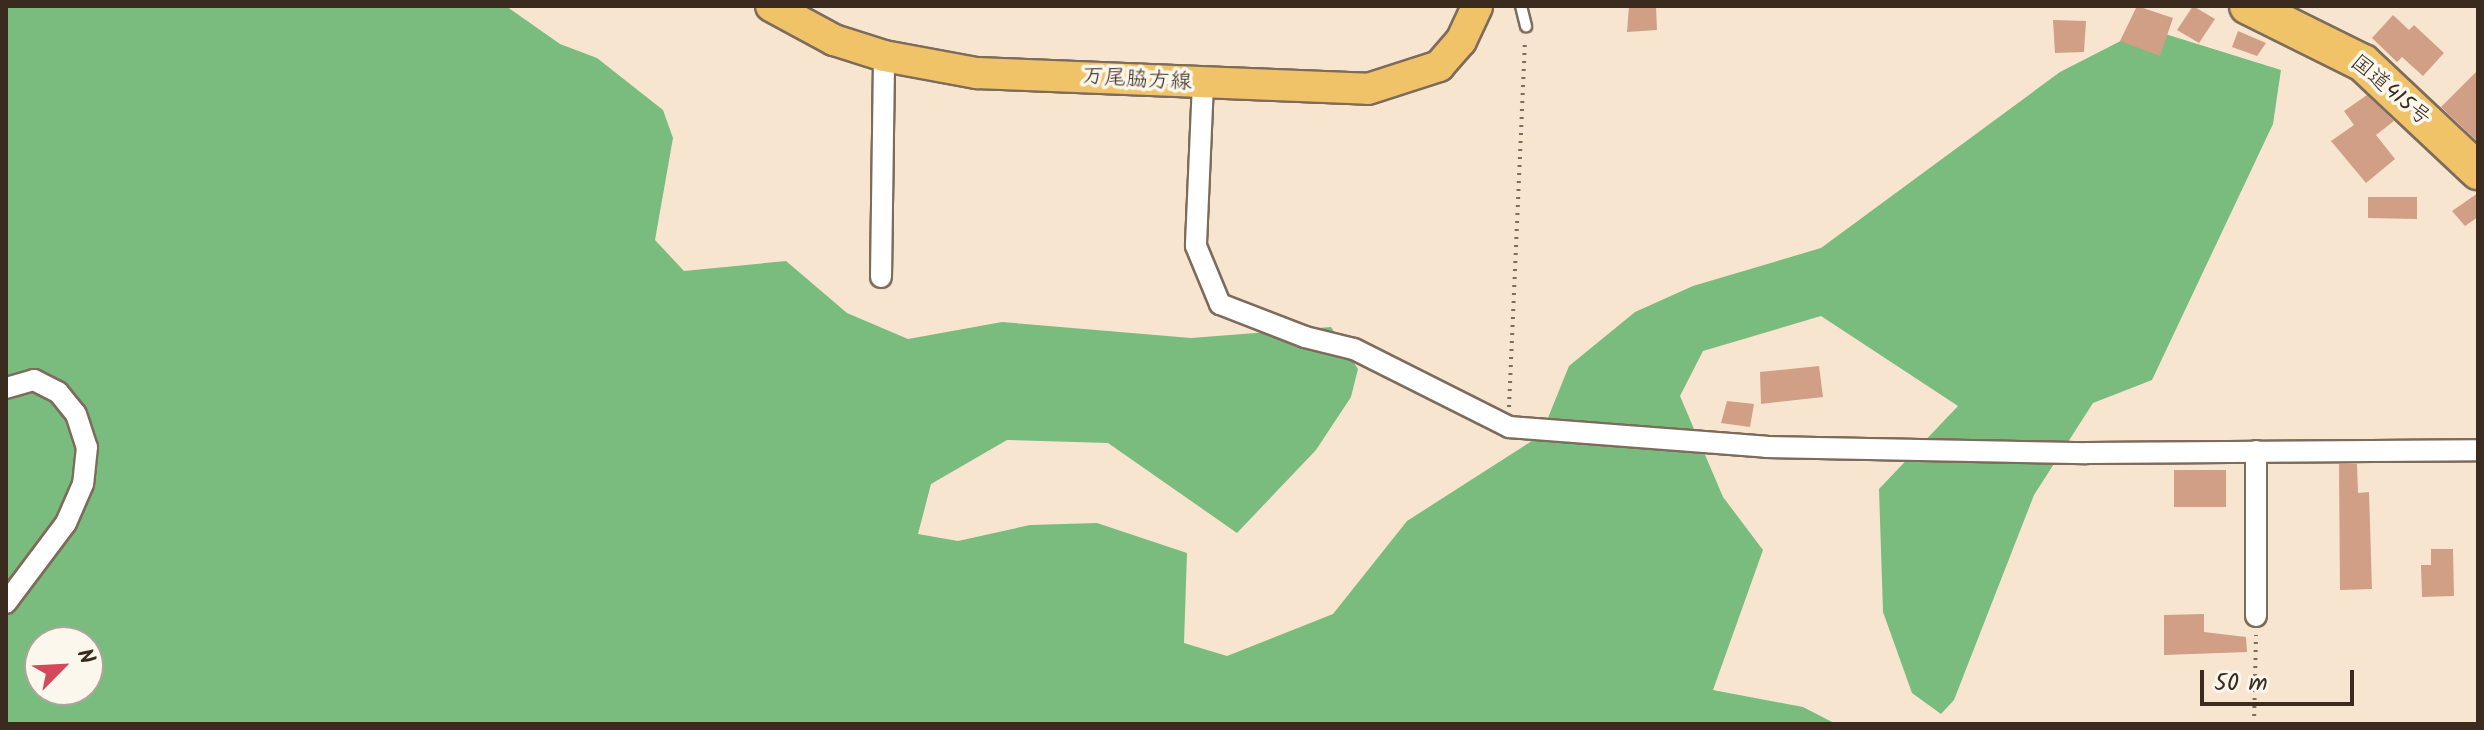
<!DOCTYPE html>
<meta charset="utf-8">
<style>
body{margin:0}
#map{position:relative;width:2484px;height:730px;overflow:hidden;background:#f7e5cf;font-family:Kalam,"Klee One",sans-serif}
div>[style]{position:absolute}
.forest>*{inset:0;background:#7abc7e}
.building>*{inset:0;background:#d09f85}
.path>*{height:4px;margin-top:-2px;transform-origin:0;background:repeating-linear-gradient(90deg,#7d6b5c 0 2px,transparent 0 8px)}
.roads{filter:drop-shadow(2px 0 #7d6b5c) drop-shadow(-2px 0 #7d6b5c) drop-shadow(0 2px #7d6b5c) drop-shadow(0 -2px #7d6b5c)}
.lane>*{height:10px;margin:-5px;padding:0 5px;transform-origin:5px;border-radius:5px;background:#fff}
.street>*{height:20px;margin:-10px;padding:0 10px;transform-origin:10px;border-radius:10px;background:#fff}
.primary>*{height:30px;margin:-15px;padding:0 15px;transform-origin:15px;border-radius:15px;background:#f0c369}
.highway>*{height:36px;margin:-18px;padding:0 18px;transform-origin:18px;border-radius:18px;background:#f0c369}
span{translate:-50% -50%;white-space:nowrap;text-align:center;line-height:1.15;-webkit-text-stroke:7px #fbf7ec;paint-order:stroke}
.street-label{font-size:22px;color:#3b2a1e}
.frame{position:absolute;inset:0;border:8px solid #3b2a1e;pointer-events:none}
.north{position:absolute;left:24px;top:626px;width:80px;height:80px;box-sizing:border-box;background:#fbf7ec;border:2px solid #aea59a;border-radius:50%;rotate:66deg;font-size:22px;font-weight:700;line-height:32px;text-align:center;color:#3b2a1e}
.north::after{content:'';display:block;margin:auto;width:28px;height:36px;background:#d1495b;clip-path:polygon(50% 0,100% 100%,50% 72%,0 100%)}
.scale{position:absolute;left:2200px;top:670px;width:154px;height:36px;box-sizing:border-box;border:4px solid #3b2a1e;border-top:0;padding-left:10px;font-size:24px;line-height:28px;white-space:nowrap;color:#3b2a1e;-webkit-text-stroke:6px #fbf7ec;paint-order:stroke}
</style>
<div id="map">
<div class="forest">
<i style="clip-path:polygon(evenodd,6px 6px,506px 6px,560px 44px,597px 58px,663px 110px,673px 138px,655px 240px,684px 271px,786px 261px,847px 313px,908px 339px,1002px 322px,1191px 338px,1331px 327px,1358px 369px,1351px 397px,1316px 450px,1237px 533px,1108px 443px,1007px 440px,931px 484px,918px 534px,958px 541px,1030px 525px,1097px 523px,1187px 553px,1184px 643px,1227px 656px,1333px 614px,1407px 521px,1541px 435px,1569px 366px,1635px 312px,1693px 286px,1821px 248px,2060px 72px,2146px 28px,2281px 70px,2273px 124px,2152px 380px,2093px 403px,2034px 495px,1954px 700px,1941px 714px,1912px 693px,1883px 612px,1879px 489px,1958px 406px,1821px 316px,1703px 351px,1680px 396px,1723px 497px,1763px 550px,1713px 690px,1803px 707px,1836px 724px,6px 724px,6px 6px,40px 642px,88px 642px,88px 690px,40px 690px,40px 642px)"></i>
</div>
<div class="building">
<i style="clip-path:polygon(1629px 6px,1656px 6px,1657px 30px,1627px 32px)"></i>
<i style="clip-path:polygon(2137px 6px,2173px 18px,2160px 56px,2120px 41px)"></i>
<i style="clip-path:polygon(2193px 6px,2215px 19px,2199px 43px,2177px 30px)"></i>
<i style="clip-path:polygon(2393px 15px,2409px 30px,2414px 25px,2444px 53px,2423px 76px,2402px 57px,2397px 62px,2372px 38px)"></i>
<i style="clip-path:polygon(2053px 20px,2086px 21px,2084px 52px,2055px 53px)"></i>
<i style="clip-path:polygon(2238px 31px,2266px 43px,2257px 56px,2232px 47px)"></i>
<i style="clip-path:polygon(2478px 70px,2478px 142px,2441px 107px)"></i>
<i style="clip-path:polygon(2367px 95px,2394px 121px,2376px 135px,2395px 159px,2366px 183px,2331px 141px,2354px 125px,2344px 111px)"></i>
<i style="clip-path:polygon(2478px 193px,2478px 217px,2465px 226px,2452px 211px)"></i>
<i style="clip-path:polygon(2368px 197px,2417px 197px,2417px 219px,2368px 218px)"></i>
<i style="clip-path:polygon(1819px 366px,1823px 397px,1761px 404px,1760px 372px)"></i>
<i style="clip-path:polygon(1727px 401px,1754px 404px,1750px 427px,1721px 423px)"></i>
<i style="clip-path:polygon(2339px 464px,2357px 464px,2358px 493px,2369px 492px,2372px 589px,2340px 590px)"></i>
<i style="clip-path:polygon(2174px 470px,2226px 470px,2226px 507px,2174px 507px)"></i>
<i style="clip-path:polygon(2431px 549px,2453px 549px,2454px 596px,2422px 597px,2421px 565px,2431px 565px)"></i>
<i style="clip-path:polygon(2204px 614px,2204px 632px,2246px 637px,2247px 652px,2164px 655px,2164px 615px)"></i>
</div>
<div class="path">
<i style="left:1509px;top:407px;width:367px;rotate:-87.5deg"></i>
<i style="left:2254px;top:724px;width:89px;rotate:-88.7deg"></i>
</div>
<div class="roads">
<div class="lane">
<i style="left:1521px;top:6px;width:21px;rotate:76deg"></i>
</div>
<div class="street">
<i style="left:1203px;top:83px;width:163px;rotate:92.5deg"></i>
<i style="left:1196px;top:246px;width:63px;rotate:67.5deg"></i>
<i style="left:1220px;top:304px;width:91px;rotate:21.2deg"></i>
<i style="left:1305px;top:337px;width:50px;rotate:13.8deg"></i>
<i style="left:1354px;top:349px;width:174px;rotate:26.7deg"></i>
<i style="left:1509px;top:427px;width:258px;rotate:4.4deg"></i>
<i style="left:1766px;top:447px;width:321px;rotate:1.1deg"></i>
<i style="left:2087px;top:453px;width:391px;rotate:-0.4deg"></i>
<i style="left:881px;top:277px;width:221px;rotate:-89.2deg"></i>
<i style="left:6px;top:388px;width:29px;rotate:-16deg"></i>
<i style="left:34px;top:380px;width:27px;rotate:27deg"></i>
<i style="left:58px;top:392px;width:28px;rotate:51deg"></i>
<i style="left:76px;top:414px;width:35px;rotate:72deg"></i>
<i style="left:87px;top:447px;width:37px;rotate:96deg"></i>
<i style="left:83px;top:484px;width:43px;rotate:113.6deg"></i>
<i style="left:66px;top:523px;width:100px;rotate:126.9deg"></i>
<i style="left:2256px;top:616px;width:165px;rotate:-90deg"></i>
</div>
<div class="primary">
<i style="left:771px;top:6px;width:72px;rotate:28.4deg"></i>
<i style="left:834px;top:40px;width:52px;rotate:17.7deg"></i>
<i style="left:884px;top:56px;width:95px;rotate:10.4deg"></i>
<i style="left:977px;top:73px;width:391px;rotate:2.3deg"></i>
<i style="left:1368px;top:89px;width:75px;rotate:-17.9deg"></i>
<i style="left:1439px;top:66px;width:33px;rotate:-49deg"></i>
<i style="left:1461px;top:41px;width:38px;rotate:-65deg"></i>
</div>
<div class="highway">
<i style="left:2248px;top:6px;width:128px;rotate:26.4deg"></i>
<i style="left:2363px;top:63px;width:158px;rotate:43.2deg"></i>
</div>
</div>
<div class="street-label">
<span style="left:1137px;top:80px;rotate:3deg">万尾脇方線</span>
<span style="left:2390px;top:91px;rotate:40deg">国道415号</span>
</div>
<div class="frame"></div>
<div class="north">N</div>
<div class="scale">50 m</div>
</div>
